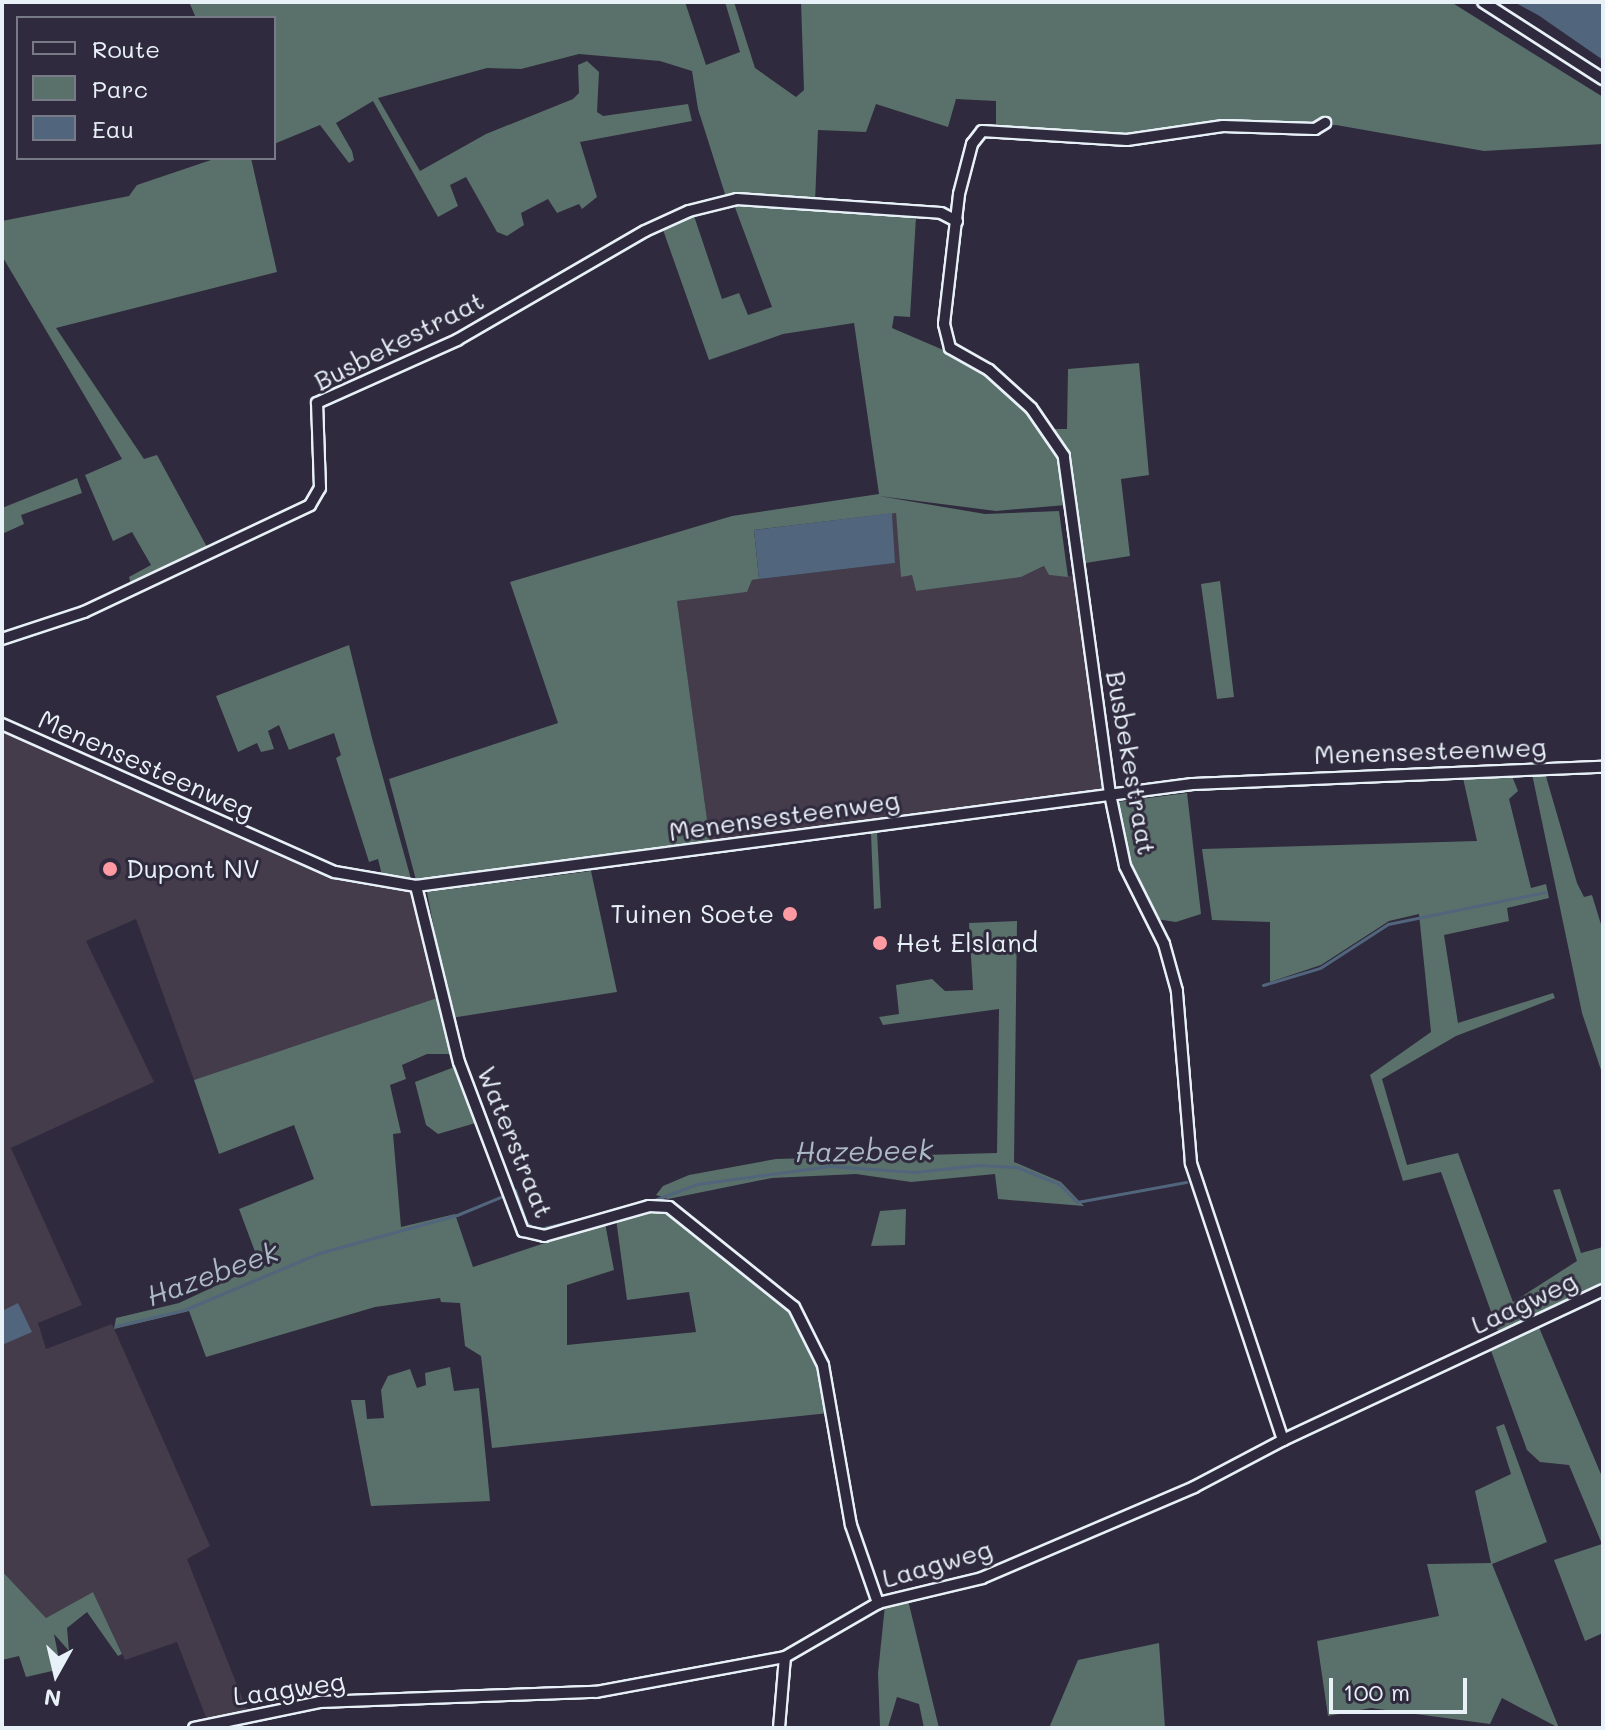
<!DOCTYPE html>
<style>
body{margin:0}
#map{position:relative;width:1605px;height:1730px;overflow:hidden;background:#2f2a3d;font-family:Mali,sans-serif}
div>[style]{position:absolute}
.built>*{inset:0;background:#443b4b}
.green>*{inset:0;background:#5a706a}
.water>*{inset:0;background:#51657c}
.stream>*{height:3px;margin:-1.5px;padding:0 1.5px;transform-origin:1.5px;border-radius:1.5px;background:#51657c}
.roads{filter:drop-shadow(2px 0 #e8f1f8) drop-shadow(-2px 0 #e8f1f8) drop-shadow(0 2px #e8f1f8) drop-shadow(0 -2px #e8f1f8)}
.minor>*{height:10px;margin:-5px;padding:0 5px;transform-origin:5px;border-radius:5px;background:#2f2a3d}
.dots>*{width:22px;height:22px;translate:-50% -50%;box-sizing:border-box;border:4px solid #2f2a3d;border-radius:50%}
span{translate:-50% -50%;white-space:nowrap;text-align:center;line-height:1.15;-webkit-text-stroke:6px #2f2a3d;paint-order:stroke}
.street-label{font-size:26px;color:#e8f1f8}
.poi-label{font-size:26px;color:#e8f1f8}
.left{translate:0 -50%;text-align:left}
.right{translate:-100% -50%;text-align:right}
.water-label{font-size:28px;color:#acb9c6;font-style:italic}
.frame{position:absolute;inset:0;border:4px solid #e8f1f8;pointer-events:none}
.legend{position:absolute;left:16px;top:16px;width:260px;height:144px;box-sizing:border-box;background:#2f2a3d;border:2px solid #797a88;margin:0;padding:10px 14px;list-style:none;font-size:24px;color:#e8f1f8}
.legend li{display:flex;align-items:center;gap:16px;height:40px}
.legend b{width:40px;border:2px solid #797a88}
.north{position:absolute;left:16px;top:1634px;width:80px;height:80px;-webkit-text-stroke:6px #2f2a3d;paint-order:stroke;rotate:188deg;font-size:22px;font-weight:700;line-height:32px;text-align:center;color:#e8f1f8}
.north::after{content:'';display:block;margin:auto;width:28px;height:36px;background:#e8f1f8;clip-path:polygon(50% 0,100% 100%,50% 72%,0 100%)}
.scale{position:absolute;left:1329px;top:1678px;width:138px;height:36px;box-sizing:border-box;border:4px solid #e8f1f8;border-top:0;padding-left:10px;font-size:24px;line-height:28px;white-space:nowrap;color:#e8f1f8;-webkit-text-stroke:6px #2f2a3d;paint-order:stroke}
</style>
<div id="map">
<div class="built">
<i style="clip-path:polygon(896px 512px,902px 577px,912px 574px,916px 591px,1021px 577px,1045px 566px,1049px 575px,1074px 576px,1105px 789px,710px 841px,677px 601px,747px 592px,752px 580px,894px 563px,892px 513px)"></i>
<i style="clip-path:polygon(2px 731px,337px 879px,413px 893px,437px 998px,194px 1080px,136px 919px,86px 941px,154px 1082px,11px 1148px,82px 1305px,38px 1323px,46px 1349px,112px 1324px,210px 1546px,187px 1559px,247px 1710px,207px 1720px,177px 1642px,125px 1660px,93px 1592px,46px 1618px,2px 1571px)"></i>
</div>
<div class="green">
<i style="clip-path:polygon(189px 2px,685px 2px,706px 65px,740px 52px,725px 2px,734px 2px,755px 68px,796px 97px,804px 90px,801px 2px,1451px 2px,1603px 97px,1603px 144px,1484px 151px,1336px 125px,1130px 137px,996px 125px,996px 101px,956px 99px,948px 127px,876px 104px,866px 132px,818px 130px,815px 203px,725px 194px,698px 109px,692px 71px,660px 61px,579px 54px,521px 69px,487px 68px,378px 98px,420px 171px,486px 134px,573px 99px,579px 93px,578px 65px,587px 61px,599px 72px,597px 112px,603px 116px,688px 104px,692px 121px,580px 142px,597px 197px,582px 209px,579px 204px,557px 213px,548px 199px,521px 213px,524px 225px,507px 236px,497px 232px,466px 177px,450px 185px,458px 206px,438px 217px,373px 101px,336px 123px,352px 151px,354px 160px,349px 163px,320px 125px,274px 144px,274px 18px,196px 18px)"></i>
<i style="clip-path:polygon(217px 158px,251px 158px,277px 272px,56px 328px,144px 459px,157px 455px,207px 547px,131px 584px,129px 577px,151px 565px,132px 532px,113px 541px,85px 475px,122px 459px,2px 256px,2px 221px,129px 196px,137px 185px)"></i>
<i style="clip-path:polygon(733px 202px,916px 217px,910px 317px,894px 316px,892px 328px,969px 361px,1043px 425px,1060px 451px,1066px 505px,996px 511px,879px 496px,985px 514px,1059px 511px,1068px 577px,1049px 575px,1044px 566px,1021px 577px,916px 591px,912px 575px,901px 577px,896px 513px,754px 530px,759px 579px,752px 580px,747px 592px,677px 601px,710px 841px,416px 880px,389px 779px,558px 723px,510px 582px,732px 516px,879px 494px,854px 323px,783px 334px,709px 360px,662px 227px,693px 213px,722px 299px,739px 293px,748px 315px,772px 307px)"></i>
<i style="clip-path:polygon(1139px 363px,1149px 475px,1121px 479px,1130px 556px,1079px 564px,1067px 454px,1054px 429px,1067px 429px,1068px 369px)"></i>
<i style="clip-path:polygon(77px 478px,82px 493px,21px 515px,24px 524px,2px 534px,2px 508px)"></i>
<i style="clip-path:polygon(1220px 581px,1234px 697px,1217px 699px,1201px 584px)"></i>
<i style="clip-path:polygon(349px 645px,372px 738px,411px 879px,383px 879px,378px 859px,369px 862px,336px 758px,341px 755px,334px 733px,289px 750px,279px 725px,268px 731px,274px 749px,261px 752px,257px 743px,238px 752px,216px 696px)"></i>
<i style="clip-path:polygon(1545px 773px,1577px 883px,1584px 897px,1592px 895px,1603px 931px,1603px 1076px,1582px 1013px,1532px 774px)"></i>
<i style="clip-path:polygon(1512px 776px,1518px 791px,1509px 799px,1531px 888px,1546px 884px,1549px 898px,1507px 908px,1509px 921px,1444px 935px,1458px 1023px,1553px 993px,1555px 998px,1456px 1036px,1382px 1079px,1407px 1165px,1458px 1153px,1513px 1302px,1577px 1261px,1553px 1190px,1560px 1189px,1581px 1253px,1603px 1247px,1603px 1285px,1499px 1334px,1441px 1172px,1403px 1181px,1370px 1075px,1431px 1032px,1419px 914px,1389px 921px,1321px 965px,1270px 982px,1270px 922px,1212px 920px,1202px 849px,1477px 841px,1463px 778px)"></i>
<i style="clip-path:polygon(1187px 793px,1201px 914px,1176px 922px,1156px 919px,1128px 861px,1118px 802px)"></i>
<i style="clip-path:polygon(877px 832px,881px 908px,874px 909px,871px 833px)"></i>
<i style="clip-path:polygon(591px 871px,617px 992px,451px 1018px,427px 892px)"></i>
<i style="clip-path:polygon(1017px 921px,1014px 1162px,1061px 1182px,1084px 1206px,998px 1199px,995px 1174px,911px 1182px,856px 1174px,772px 1178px,668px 1199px,656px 1195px,663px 1186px,689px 1175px,776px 1159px,997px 1153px,999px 1009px,883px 1025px,879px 1017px,899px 1014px,896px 985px,932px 979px,945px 991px,973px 990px,969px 923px)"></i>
<i style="clip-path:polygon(437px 998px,454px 1054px,427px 1054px,402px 1065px,406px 1079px,390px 1085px,401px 1133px,393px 1134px,401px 1227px,455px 1214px,473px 1267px,605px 1223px,614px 1270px,567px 1285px,567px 1345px,696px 1332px,689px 1292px,627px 1300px,616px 1219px,666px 1208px,786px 1302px,819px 1364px,829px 1413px,492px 1448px,481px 1356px,465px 1346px,460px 1303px,441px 1302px,440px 1298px,375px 1307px,206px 1357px,189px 1311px,114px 1329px,116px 1318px,179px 1303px,260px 1265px,239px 1209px,314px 1179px,294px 1125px,219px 1154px,194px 1080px)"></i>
<i style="clip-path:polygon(457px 1066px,479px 1122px,438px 1134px,426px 1125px,415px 1082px)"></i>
<i style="clip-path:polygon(906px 1209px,905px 1245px,871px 1246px,880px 1211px)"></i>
<i style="clip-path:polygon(1538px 1325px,1603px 1479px,1603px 1633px,1585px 1641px,1554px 1560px,1602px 1544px,1569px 1465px,1540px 1462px,1527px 1450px,1490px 1348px)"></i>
<i style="clip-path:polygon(450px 1367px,454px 1391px,479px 1388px,490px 1501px,371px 1506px,351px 1400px,365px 1400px,367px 1419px,384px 1418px,381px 1390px,388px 1376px,410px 1369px,417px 1388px,426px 1385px,425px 1373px)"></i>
<i style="clip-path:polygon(1504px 1424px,1547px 1542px,1492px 1564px,1559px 1728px,1502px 1698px,1490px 1724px,1371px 1708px,1328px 1716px,1317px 1641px,1439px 1616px,1427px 1564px,1491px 1563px,1475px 1491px,1511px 1474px,1496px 1427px)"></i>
<i style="clip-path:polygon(2px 1571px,46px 1618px,93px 1592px,122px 1654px,118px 1656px,87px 1612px,67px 1628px,69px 1651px,54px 1634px,61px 1669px,26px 1677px,19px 1656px,2px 1660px)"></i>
<i style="clip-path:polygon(908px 1600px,939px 1728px,924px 1728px,919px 1704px,897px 1697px,888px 1727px,880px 1728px,878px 1673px,885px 1605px)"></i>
<i style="clip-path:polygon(1159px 1643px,1165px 1728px,1049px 1728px,1078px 1660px)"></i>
</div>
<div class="water">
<i style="clip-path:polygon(1514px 2px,1603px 2px,1603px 60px,1538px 15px)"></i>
<i style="clip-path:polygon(892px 513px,895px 563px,759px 579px,754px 530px)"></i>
<i style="clip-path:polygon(18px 1303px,32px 1332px,2px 1345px,2px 1311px)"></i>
</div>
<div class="stream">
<i style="left:1263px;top:985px;width:59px;rotate:-16.6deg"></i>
<i style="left:1320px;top:968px;width:81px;rotate:-32.9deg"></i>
<i style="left:1388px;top:924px;width:160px;rotate:-11.5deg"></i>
<i style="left:515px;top:1190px;width:34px;rotate:71deg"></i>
<i style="left:526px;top:1222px;width:12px;rotate:42deg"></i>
<i style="left:535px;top:1230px;width:78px;rotate:-13.3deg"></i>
<i style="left:649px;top:1202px;width:51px;rotate:-20.6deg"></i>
<i style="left:697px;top:1184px;width:134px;rotate:-7.7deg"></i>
<i style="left:830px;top:1166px;width:85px;rotate:4deg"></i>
<i style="left:915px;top:1172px;width:64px;rotate:-6.2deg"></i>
<i style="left:979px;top:1165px;width:38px;rotate:3deg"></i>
<i style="left:1017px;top:1167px;width:45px;rotate:22deg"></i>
<i style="left:1059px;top:1184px;width:25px;rotate:45deg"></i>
<i style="left:1077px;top:1202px;width:111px;rotate:-10.4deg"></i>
<i style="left:116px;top:1326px;width:70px;rotate:-13.2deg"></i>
<i style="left:184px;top:1310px;width:147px;rotate:-22.9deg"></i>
<i style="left:319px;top:1253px;width:143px;rotate:-15.4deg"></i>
<i style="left:457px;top:1215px;width:52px;rotate:-22.6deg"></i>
</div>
<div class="roads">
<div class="minor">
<i style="left:1483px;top:2px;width:143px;rotate:32.7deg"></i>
<i style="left:2px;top:639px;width:86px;rotate:-18.2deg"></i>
<i style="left:84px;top:612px;width:250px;rotate:-25.3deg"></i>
<i style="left:310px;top:505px;width:20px;rotate:-60deg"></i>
<i style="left:320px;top:488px;width:85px;rotate:-92deg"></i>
<i style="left:317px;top:403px;width:154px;rotate:-24.2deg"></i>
<i style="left:457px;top:340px;width:217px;rotate:-30.1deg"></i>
<i style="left:645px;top:231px;width:48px;rotate:-24.4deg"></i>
<i style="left:689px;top:211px;width:49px;rotate:-14deg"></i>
<i style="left:737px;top:199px;width:204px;rotate:3.9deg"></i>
<i style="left:941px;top:213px;width:18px;rotate:27deg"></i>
<i style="left:2px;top:724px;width:364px;rotate:24deg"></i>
<i style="left:335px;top:872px;width:82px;rotate:9.8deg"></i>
<i style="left:416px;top:886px;width:783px;rotate:-7.49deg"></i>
<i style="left:1192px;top:784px;width:411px;rotate:-2.4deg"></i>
<i style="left:416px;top:886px;width:181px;rotate:76.3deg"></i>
<i style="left:459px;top:1062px;width:181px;rotate:69.3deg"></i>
<i style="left:523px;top:1231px;width:22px;rotate:13deg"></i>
<i style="left:544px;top:1236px;width:109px;rotate:-15.9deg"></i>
<i style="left:649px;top:1206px;width:20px;rotate:3deg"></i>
<i style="left:669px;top:1207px;width:160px;rotate:38.7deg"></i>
<i style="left:794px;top:1307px;width:65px;rotate:63.4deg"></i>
<i style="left:823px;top:1365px;width:162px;rotate:80.1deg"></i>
<i style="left:851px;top:1525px;width:83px;rotate:70.9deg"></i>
<i style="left:1283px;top:1440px;width:292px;rotate:-108.4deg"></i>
<i style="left:1191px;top:1163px;width:173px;rotate:-94.7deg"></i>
<i style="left:1177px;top:991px;width:49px;rotate:-105.5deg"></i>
<i style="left:1164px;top:944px;width:87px;rotate:-116.6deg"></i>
<i style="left:1125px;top:866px;width:74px;rotate:-101.8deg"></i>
<i style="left:1110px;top:794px;width:341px;rotate:-97.8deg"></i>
<i style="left:1064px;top:456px;width:58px;rotate:-124.5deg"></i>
<i style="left:1031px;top:408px;width:57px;rotate:-137.9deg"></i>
<i style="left:989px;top:370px;width:45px;rotate:-150.6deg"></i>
<i style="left:950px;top:348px;width:25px;rotate:-104deg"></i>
<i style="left:944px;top:324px;width:131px;rotate:-83.4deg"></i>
<i style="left:959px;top:194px;width:52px;rotate:-75.4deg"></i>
<i style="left:972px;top:144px;width:16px;rotate:-52deg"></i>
<i style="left:982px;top:131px;width:145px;rotate:3.6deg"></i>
<i style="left:1127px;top:140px;width:97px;rotate:-8.3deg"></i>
<i style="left:1223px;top:126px;width:92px;rotate:1.9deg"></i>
<i style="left:1315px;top:129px;width:12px;rotate:-31deg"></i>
<i style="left:194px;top:1728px;width:128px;rotate:-11.7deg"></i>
<i style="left:319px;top:1702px;width:277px;rotate:-2.1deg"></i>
<i style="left:596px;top:1692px;width:192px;rotate:-10.5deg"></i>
<i style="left:785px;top:1657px;width:108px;rotate:-30.1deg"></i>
<i style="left:878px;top:1603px;width:107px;rotate:-13.5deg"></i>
<i style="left:982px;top:1578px;width:231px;rotate:-23.2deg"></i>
<i style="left:1194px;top:1487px;width:101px;rotate:-27.8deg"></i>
<i style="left:1283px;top:1440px;width:353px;rotate:-25.1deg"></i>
<i style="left:779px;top:1728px;width:71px;rotate:-85.2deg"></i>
</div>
</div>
<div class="dots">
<i style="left:110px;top:869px;background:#ff9aa2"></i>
<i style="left:790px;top:914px;background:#ff9aa2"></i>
<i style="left:880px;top:943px;background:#ff9aa2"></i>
</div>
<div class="street-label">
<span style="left:399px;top:341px;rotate:-27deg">Busbekestraat</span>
<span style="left:1430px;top:751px;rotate:-2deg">Menensesteenweg</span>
<span style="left:1131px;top:763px;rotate:80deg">Busbekestraat</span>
<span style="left:146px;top:765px;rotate:24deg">Menensesteenweg</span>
<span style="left:784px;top:816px;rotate:-8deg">Menensesteenweg</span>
<span style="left:515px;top:1142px;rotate:68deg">Waterstraat</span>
<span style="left:1524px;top:1303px;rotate:-25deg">Laagweg</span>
<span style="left:937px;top:1564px;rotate:-16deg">Laagweg</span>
<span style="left:289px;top:1689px;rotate:-8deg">Laagweg</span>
</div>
<div class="poi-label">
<span class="left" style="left:126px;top:869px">Dupont NV</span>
<span class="right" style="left:774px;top:914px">Tuinen Soete</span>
<span class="left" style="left:896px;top:943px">Het Elsland</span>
</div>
<div class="water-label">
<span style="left:864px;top:1150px;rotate:-1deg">Hazebeek</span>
<span style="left:212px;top:1273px;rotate:-20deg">Hazebeek</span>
</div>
<div class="frame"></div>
<ul class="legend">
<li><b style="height:10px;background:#2f2a3d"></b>Route</li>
<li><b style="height:22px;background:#5a706a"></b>Parc</li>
<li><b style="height:22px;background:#51657c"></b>Eau</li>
</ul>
<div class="north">N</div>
<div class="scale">100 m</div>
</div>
